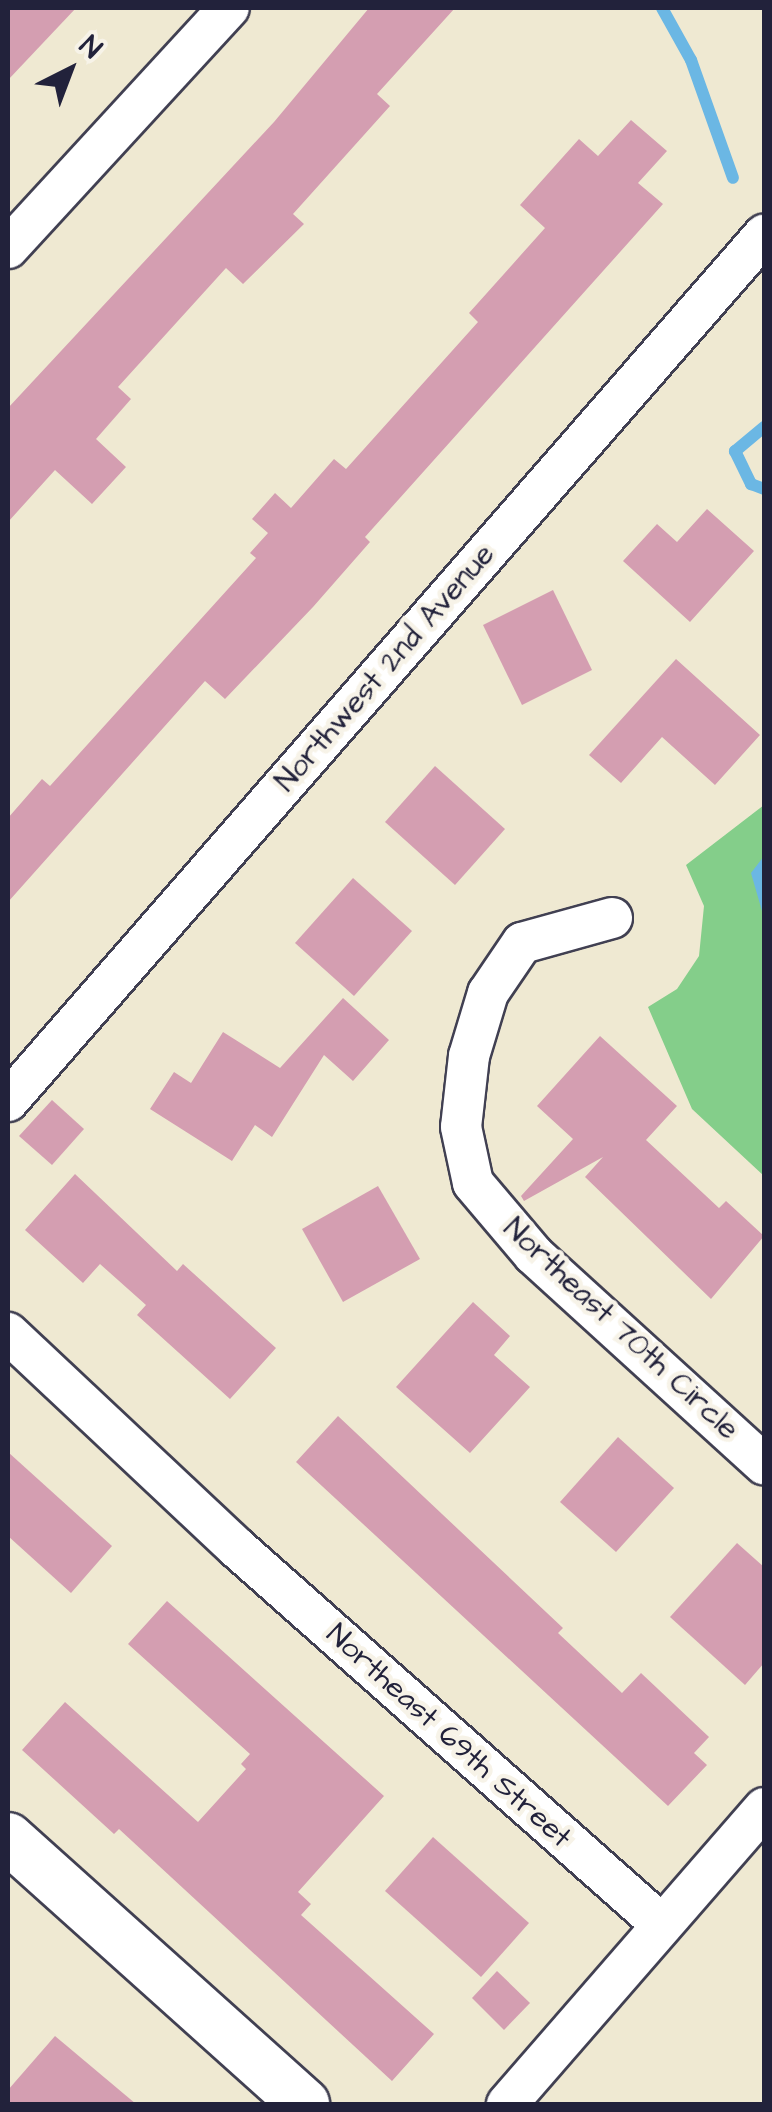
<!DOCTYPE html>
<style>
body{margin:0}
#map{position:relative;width:772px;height:2112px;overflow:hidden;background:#efe9d2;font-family:"Architects Daughter",sans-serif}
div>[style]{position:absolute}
.green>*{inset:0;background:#84ce8a}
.water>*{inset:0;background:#6bb7e4}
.stream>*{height:12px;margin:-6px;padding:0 6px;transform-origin:6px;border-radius:6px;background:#6bb7e4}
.building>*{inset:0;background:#d49eb1}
.roads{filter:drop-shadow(2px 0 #414052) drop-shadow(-2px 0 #414052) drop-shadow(0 2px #414052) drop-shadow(0 -2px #414052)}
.minor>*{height:40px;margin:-20px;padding:0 20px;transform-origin:20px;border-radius:20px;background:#fff}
.tertiary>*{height:50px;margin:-25px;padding:0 25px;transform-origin:25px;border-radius:25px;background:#fff}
span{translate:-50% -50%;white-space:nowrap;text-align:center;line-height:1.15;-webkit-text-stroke:9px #f7f3e8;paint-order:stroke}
.street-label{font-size:30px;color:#22223b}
.frame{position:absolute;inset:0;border:10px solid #22223b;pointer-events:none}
.north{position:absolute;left:20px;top:20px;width:100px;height:100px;-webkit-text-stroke:8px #f7f3e8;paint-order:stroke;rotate:42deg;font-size:28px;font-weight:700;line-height:40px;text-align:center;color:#22223b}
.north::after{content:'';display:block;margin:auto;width:35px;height:45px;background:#22223b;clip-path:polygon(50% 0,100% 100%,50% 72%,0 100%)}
</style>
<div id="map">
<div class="green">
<i style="clip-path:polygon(764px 805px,764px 1176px,692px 1109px,648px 1007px,677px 989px,699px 956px,704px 906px,686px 865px)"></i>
</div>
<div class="water">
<i style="clip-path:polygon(764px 856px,764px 918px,751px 873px)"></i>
</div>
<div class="stream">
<i style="left:662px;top:8px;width:60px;rotate:60.9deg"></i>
<i style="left:691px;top:60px;width:125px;rotate:70.4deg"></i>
<i style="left:764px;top:427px;width:38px;rotate:140deg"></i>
<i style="left:735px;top:451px;width:37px;rotate:64deg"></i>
<i style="left:751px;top:484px;width:14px;rotate:21deg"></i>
</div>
<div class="building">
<i style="clip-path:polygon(8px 8px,76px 8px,8px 80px)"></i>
<i style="clip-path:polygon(369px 8px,455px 8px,377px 94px,390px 106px,293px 214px,304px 224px,243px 284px,226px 268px,118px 387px,131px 399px,96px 439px,126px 467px,92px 504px,55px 470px,8px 522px,8px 408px,274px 122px)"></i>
<i style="clip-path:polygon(631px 120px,667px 151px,638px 183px,663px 204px,365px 537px,370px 542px,313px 607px,225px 699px,205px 681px,8px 902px,8px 818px,42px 779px,50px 786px,256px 558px,250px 553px,268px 533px,252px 519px,275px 493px,291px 508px,334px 459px,346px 469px,478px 322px,469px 313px,545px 228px,520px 205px,579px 139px,598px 156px)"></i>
<i style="clip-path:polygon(707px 509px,754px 551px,690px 622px,623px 561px,657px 524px,677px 542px)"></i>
<i style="clip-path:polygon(553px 590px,592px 670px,522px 705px,483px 625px)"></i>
<i style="clip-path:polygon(676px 659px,760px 735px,715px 785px,662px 737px,621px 783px,589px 755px)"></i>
<i style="clip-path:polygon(435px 766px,505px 829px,455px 885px,385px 822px)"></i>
<i style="clip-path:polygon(353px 878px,412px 931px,354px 996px,295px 943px)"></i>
<i style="clip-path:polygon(343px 998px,389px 1040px,353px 1081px,324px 1055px,272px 1137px,255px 1125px,232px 1161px,150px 1109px,174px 1072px,191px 1083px,223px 1032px,280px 1068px)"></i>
<i style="clip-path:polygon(600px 1036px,677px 1106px,646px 1140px,719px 1208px,726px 1201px,764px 1236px,711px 1299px,585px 1177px,603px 1157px,524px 1201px,521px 1196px,573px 1139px,537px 1106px)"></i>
<i style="clip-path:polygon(52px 1100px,84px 1129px,52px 1165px,19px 1136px)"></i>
<i style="clip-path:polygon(75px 1174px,177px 1271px,183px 1264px,276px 1348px,230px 1399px,137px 1315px,146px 1305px,100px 1264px,83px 1283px,25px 1230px)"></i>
<i style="clip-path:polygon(378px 1186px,420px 1259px,343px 1302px,302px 1229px)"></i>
<i style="clip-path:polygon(473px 1302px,510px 1336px,494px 1355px,530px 1387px,470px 1453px,396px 1387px)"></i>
<i style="clip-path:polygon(338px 1416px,563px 1628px,558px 1633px,622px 1693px,641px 1673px,709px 1737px,694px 1753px,707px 1765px,668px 1806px,296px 1462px)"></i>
<i style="clip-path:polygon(618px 1437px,674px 1488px,616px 1552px,560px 1502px)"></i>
<i style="clip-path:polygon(8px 1452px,112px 1546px,71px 1593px,8px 1536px)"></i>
<i style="clip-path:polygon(737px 1543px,764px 1567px,764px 1663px,745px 1685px,670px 1617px)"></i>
<i style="clip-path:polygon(167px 1601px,384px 1796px,298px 1892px,311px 1904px,301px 1915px,434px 2034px,392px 2081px,119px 1829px,114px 1834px,22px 1750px,65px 1702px,198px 1822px,246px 1769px,241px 1764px,250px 1754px,128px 1644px)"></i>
<i style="clip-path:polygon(433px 1837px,529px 1923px,481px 1977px,385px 1891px)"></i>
<i style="clip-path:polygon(497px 1971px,530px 2003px,504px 2030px,472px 1998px)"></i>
<i style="clip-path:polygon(55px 2036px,136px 2104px,8px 2104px,8px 2090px)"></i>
</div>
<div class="roads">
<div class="minor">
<i style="left:8px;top:248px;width:326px;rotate:-47.4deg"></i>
<i style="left:612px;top:918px;width:93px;rotate:164.5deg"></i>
<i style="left:522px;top:943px;width:60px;rotate:124.2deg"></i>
<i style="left:488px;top:993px;width:66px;rotate:106.8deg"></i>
<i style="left:469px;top:1056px;width:71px;rotate:96.4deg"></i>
<i style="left:461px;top:1127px;width:57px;rotate:77.9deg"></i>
<i style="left:473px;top:1183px;width:94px;rotate:49.7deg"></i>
<i style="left:534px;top:1255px;width:311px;rotate:42.3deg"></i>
<i style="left:8px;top:1101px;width:1150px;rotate:-48.88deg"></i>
<i style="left:8px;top:1333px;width:314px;rotate:43.2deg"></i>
<i style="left:237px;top:1548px;width:568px;rotate:41.57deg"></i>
<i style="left:507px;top:2104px;width:392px;rotate:-49deg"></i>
</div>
<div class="tertiary">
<i style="left:8px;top:1838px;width:398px;rotate:41.9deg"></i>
</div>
</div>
<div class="street-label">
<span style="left:385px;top:668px;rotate:-49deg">Northwest 2nd Avenue</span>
<span style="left:621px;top:1329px;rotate:43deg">Northeast 70th Circle</span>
<span style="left:449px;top:1736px;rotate:42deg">Northeast 69th Street</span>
</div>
<div class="frame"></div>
<div class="north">N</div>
</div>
